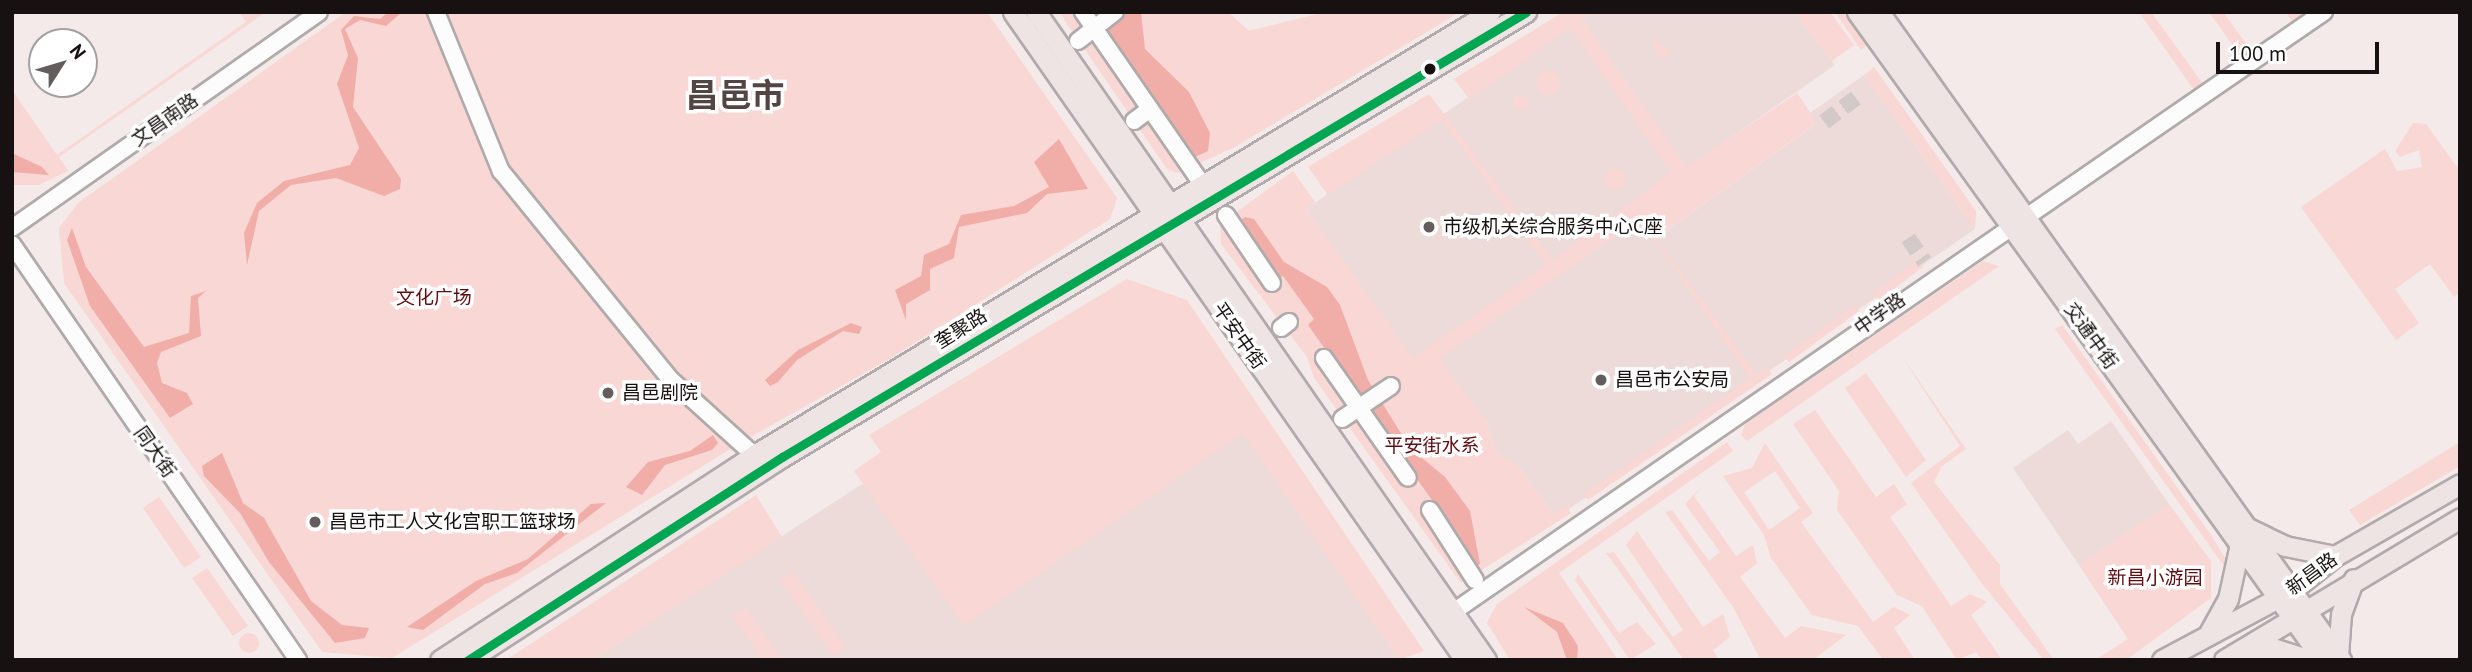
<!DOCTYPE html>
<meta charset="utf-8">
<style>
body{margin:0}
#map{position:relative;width:2472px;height:672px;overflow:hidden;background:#f4eae9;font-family:"PT Sans","Noto Sans SC",sans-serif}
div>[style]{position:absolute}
.built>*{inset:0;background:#eddbd9}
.green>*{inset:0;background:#f8d7d4}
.round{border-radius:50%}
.water>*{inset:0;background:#f1aea9}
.minor-tunnel>*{height:16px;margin-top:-8px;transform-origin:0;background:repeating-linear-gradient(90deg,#d3c9c9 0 16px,transparent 0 24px)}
.roads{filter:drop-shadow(2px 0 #b1aaaa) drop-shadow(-2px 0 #b1aaaa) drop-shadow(0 2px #b1aaaa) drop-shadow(0 -2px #b1aaaa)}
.minor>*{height:16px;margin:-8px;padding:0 8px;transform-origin:8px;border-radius:8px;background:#fdfcfc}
.major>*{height:19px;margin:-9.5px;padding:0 9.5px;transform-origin:9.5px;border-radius:9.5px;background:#efe4e4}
.bus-1>*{height:9px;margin:-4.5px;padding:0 4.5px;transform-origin:4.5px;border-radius:4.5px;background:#00a651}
.dots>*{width:19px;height:19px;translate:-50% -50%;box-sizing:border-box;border:4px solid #fff;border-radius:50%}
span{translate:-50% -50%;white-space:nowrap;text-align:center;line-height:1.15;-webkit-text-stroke:7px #fff;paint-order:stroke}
.street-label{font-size:19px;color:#171111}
.poi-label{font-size:19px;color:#171111}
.left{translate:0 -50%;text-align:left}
.park-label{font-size:19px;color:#5e0d11}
.town-label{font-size:33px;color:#534544;font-weight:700}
.frame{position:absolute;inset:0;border:14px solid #171111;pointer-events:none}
.north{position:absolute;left:28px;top:28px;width:70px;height:70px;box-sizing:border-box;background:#fff;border:2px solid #a2a0a0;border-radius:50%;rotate:53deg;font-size:19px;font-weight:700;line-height:28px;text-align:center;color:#171111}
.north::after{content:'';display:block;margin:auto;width:24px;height:32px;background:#645d5d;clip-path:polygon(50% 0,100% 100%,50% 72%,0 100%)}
.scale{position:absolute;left:2216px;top:42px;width:163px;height:32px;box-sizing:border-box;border:4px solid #171111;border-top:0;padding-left:9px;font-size:21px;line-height:24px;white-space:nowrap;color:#171111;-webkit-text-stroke:5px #fff;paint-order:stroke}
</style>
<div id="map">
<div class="built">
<i style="clip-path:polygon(1591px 12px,1795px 12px,1835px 65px,1687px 168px,1582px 19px)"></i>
<i style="clip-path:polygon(1577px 22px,1687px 176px,1413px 359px,1306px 209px)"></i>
<i style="clip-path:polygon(1864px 75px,1975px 229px,1556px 518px,1519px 467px,1497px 453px,1487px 423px,1438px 359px,1640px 219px,1655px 239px,1816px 124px,1810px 113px)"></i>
<i style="clip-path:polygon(1151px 298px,1399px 660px,593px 660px,828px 506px)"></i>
<i style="clip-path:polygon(2111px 421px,2169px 504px,2079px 565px,2013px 468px,2068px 430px,2078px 444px)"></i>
</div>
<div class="green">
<i style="clip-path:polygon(239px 12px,266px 12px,59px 157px,68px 171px,39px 185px,12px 185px,12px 90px,57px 155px,246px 22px)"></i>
<i style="clip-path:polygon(346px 12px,987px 12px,1117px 198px,1110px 219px,891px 358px,740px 443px,392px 658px,322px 652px,64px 283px,59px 228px,78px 203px)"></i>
<i style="clip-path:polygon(1059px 12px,1228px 12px,1249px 31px,1325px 12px,1460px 12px,1235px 147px,1177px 173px,1167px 169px)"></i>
<i style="clip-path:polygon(1563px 12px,1591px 12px,1582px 19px,1687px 167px,1797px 93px,1817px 123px,1656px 238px,1756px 374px,1767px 367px,1772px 374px,1588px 500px,1584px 494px,1750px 378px,1640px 219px,1439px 359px,1487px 423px,1497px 453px,1519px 467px,1553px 514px,1566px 506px,1571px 513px,1461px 583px,1314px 378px,1307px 357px,1221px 244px,1220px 224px,1293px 171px,1315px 202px,1306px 209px,1413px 358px,1546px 265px,1442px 120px,1328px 195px,1308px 167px,1429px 94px,1553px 260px,1671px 172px,1570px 28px,1470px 100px,1454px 79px)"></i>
<i style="clip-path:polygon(1795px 12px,1830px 12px,1854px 45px,1832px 61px)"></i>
<i style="clip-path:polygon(1835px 12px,1844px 12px,1867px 45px,1861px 50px)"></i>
<i style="clip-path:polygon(2139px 12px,2151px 12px,2203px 84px,2241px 57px,2209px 12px,2223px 12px,2251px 50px,2292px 22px,2286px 12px,2310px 13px,2160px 114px,2194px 90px)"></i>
<i style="clip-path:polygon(1652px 36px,1671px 53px,1662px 60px,1655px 52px)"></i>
<i style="clip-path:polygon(1874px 67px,1976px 211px,1975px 229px,1864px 75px)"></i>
<i class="round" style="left:1536px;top:71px;width:24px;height:24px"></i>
<i class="round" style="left:1513px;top:94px;width:16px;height:16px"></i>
<i style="clip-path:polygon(2413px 123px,2426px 124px,2460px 171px,2460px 293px,2454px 297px,2430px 264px,2395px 289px,2419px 323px,2396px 340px,2301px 207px,2385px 149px,2397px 171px,2422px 167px,2419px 150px,2400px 157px,2395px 151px)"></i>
<i class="round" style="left:1604px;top:168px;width:22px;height:22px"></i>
<i style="clip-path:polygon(1918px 260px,1923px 267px,1879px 300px,1873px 293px)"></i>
<i style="clip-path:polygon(1983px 261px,1999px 266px,1747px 441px,1741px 435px,1745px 424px)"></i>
<i style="clip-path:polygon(1127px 279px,1187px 300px,1424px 651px,1399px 660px,1243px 433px,964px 626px,854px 471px,881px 452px,869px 435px)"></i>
<i style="clip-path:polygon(1855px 305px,1859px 311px,1789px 362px,1784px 356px)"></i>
<i style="clip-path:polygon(2062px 325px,2213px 538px,2228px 563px,2224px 566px,2055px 329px)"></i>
<i style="clip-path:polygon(1899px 352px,1966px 449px,1942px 466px,1934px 482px,2000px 565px,2000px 584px,2054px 660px,2044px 660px,1980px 581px,1911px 483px,1960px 446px)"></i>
<i style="clip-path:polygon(1866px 373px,1926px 460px,1906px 477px,1845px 388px)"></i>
<i style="clip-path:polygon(1815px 410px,1876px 497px,1894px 484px,1907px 504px,1890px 517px,1951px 606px,1970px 594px,1987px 602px,1971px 615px,2002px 660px,1982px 660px,1976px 652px,1957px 660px,1922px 606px,1897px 595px,1837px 510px,1839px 491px,1793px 424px)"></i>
<i style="clip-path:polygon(1727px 442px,1733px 451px,1559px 573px,1618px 660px,1510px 660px,1487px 623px,1497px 604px)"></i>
<i style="clip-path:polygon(2460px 442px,2460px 466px,2360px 525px,2349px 510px)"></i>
<i style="clip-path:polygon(evenodd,1765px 443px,1813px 513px,1801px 522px,1873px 622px,1894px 607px,1910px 615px,1894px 628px,1915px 660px,1883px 660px,1858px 626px,1812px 615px,1771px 558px,1764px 535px,1723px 476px,1752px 468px,1765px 443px,1775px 471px,1800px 508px,1769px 530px,1744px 492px,1775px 471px)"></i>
<i style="clip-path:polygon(1704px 484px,1694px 496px,1736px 556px,1753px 545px,1757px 563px,1740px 577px,1785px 638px,1801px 626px,1846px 635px,1813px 660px,1761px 660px,1733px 607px,1665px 512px,1672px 510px,1709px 561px,1720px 552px,1685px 504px)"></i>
<i style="clip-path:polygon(756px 495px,782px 537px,593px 660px,506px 660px)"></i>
<i style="clip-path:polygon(159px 497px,201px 557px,184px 568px,143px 508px)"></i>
<i style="clip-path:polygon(2169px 504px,2211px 561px,2211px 598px,2126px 660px,2095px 660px,2128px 639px,2079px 565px)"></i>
<i style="clip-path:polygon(1637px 531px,1703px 627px,1723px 614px,1730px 637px,1713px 650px,1719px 660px,1684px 660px,1606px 553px,1614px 552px,1673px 637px,1683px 630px,1626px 545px)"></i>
<i style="clip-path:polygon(207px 568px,248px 626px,233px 636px,192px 578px)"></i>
<i style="clip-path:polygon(793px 571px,846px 647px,833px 656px,780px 581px)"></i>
<i style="clip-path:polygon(1578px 574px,1619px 633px,1637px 622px,1656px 644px,1630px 660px,1575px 580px)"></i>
<i style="clip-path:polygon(745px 606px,783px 660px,763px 660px,732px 616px)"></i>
<i class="round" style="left:239px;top:633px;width:20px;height:20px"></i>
</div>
<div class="water">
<i style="clip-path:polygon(388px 12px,402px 12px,386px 26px,360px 20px,345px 29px,358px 58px,353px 107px,401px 179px,400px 189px,384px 196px,336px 178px,291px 185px,259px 211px,247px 265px,244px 233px,257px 203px,284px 181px,350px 165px,359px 148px,337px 84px,348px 55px,341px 30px,354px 16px,380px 19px)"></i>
<i style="clip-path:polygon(1087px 12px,1141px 12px,1145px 49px,1189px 92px,1210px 133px,1208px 151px,1193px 158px)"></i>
<i style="clip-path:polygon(1059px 139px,1088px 189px,1047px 194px,1027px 213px,959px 227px,954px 258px,930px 269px,930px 290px,906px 304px,906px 320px,895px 290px,921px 276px,924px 255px,949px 244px,961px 215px,1014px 206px,1049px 187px,1034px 162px)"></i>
<i style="clip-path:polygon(12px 153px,42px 167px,49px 175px,12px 172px)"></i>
<i style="clip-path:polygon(1245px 217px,1254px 219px,1284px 262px,1327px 287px,1340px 305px,1368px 380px,1410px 448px,1445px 477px,1470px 511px,1480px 564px,1472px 569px,1434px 503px,1308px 325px,1314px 319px,1283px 276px,1275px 281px,1235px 224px)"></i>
<i style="clip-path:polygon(72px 228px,86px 267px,144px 347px,189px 333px,191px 296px,206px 291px,198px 298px,201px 336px,161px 352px,157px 363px,162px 383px,187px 393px,193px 404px,170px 418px,90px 306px,67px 240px)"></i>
<i style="clip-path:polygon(851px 323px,862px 327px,859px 334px,843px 331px,797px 360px,778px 382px,770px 386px,765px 380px,798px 350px)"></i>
<i style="clip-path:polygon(713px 435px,718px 443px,712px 450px,665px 465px,642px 495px,626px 487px,648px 462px,690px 451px)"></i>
<i style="clip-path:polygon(222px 453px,243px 503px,264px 518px,311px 601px,342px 625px,369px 628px,365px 638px,335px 643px,269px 562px,240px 513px,204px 476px,202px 466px)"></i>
<i style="clip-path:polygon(606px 503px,517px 573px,485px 584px,423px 630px,407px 627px,476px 581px,528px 559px,591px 504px)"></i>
<i style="clip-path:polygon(1524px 607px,1563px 623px,1578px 646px,1577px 660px,1567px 660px,1557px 632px)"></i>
</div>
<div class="minor-tunnel">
<i style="left:1824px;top:122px;width:40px;rotate:-37deg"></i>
<i style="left:1908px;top:238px;width:29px;rotate:55deg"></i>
</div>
<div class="roads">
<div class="minor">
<i style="left:436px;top:12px;width:172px;rotate:67.8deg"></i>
<i style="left:501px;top:171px;width:267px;rotate:50.9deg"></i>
<i style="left:669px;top:378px;width:115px;rotate:42.2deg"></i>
<i style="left:1083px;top:12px;width:211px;rotate:55.3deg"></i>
<i style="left:1078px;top:41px;width:47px;rotate:-38.1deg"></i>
<i style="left:1134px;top:121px;width:20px;rotate:-37deg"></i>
<i style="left:1226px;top:215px;width:82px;rotate:55.9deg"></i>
<i style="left:12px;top:228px;width:375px;rotate:-35.1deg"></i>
<i style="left:12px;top:244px;width:505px;rotate:55.49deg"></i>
<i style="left:1281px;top:328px;width:10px;rotate:-37deg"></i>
<i style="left:1324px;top:358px;width:146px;rotate:55deg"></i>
<i style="left:1342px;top:419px;width:59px;rotate:-34deg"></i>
<i style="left:1430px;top:510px;width:83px;rotate:57.3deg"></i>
<i style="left:1443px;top:619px;width:1070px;rotate:-34.57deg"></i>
</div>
<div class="major">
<i style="left:1013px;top:12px;width:790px;rotate:55.1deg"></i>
<i style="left:1036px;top:12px;width:789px;rotate:55.22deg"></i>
<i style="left:1857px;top:12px;width:798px;rotate:54.28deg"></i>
<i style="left:1879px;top:12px;width:796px;rotate:54.51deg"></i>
<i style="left:2248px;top:528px;width:41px;rotate:25.9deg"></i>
<i style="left:2285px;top:546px;width:51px;rotate:11.3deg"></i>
<i style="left:2209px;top:633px;width:39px;rotate:-61deg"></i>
<i style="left:2228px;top:599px;width:56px;rotate:-77.7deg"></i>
<i style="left:2242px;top:654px;width:34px;rotate:-8deg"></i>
<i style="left:2276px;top:649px;width:35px;rotate:18deg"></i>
<i style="left:2338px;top:656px;width:42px;rotate:-85.9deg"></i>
<i style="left:2341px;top:614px;width:37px;rotate:-70deg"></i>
<i style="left:440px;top:660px;width:375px;rotate:-33.1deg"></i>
<i style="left:754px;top:455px;width:859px;rotate:-31.04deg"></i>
<i style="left:468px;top:660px;width:374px;rotate:-32.9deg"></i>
<i style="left:782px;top:457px;width:867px;rotate:-30.88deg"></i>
<i style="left:2162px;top:660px;width:146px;rotate:-28.1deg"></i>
<i style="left:2291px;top:591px;width:56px;rotate:-38.5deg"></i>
<i style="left:2335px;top:556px;width:144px;rotate:-29.9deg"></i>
<i style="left:2224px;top:660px;width:275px;rotate:-31deg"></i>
</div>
</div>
<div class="bus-1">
<i style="left:468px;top:660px;width:374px;rotate:-32.9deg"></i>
<i style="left:782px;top:457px;width:867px;rotate:-30.88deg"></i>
</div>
<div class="dots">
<i style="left:1430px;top:69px;background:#171111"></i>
<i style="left:1429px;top:227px;background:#645d5d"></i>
<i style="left:1601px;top:380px;background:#645d5d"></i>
<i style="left:608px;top:393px;background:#645d5d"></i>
<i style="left:315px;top:522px;background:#645d5d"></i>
</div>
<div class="street-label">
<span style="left:165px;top:120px;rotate:-35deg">文昌南路</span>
<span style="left:1880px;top:314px;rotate:-35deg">中学路</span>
<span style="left:961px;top:329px;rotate:-32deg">奎聚路</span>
<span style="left:1239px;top:336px;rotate:55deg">平安中街</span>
<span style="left:2091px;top:336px;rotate:54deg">交通中街</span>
<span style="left:155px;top:452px;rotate:55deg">同大街</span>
<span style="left:2312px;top:574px;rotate:-36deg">新昌路</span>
</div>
<div class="poi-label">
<span class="left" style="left:1443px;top:227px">市级机关综合服务中心C座</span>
<span class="left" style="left:1615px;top:380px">昌邑市公安局</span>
<span class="left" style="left:622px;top:393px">昌邑剧院</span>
<span class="left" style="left:329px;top:522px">昌邑市工人文化宫职工篮球场</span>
</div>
<div class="park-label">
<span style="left:434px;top:298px">文化广场</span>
<span style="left:1432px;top:446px">平安街水系</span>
<span style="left:2155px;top:578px">新昌小游园</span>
</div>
<div class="town-label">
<span style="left:735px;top:95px">昌邑市</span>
</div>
<div class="frame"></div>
<div class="north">N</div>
<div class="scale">100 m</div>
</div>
